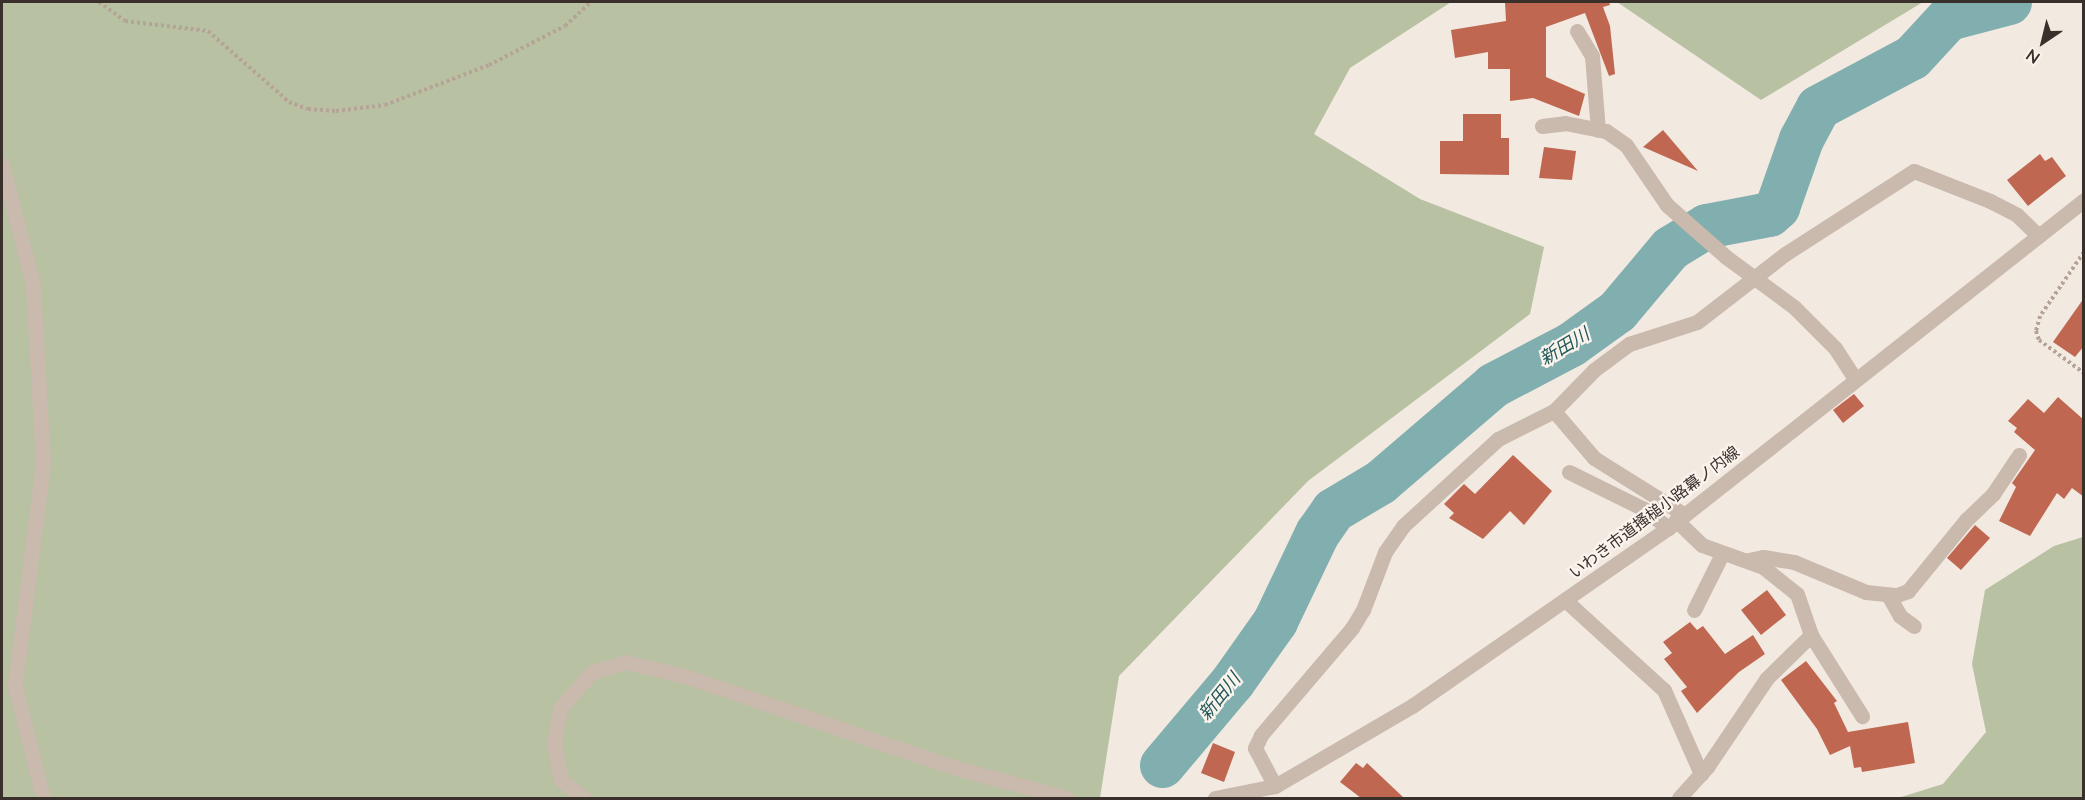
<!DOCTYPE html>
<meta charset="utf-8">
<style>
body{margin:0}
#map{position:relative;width:2085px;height:800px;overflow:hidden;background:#f2e9e1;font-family:Lato,"Noto Sans JP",sans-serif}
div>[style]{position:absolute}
.green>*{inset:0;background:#b8c1a1}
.river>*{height:45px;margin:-22.5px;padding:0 22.5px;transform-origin:22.5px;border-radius:22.5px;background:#81aeae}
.building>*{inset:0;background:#c06751}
.path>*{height:4px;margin-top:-2px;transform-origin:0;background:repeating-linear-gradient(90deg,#b6a397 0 3px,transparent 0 6px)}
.minor>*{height:15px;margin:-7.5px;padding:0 7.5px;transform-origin:7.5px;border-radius:7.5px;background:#cab9ad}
span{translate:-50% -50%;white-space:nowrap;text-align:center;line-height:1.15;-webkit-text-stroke:4.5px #faf4ed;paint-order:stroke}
.street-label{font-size:16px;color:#392f2b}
.water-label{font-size:18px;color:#225859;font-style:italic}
.frame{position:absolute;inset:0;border:3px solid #392f2b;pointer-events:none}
.north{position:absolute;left:2013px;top:12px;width:60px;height:60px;-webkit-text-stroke:4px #faf4ed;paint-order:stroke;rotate:215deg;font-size:16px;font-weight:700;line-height:24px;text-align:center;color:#392f2b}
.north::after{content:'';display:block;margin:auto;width:21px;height:27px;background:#392f2b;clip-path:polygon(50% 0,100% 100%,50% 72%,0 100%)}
</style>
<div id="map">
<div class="green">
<i style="clip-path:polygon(2px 2px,1451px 2px,1350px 68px,1314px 134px,1420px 199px,1544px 247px,1530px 314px,1308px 481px,1119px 676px,1100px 798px,2px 798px)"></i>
<i style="clip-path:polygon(1617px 2px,1923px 2px,1761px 100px)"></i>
<i style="clip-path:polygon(2083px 537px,2083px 798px,1898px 798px,1943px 784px,1986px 732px,1972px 664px,1985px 590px,2054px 546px)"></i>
</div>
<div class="river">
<i style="left:1162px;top:765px;width:109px;rotate:-49.9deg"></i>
<i style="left:1232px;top:682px;width:75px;rotate:-54.8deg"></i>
<i style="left:1275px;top:621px;width:98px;rotate:-64.5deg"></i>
<i style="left:1317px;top:533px;width:28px;rotate:-55deg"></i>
<i style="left:1333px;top:510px;width:55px;rotate:-30.8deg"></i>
<i style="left:1380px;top:482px;width:149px;rotate:-40.6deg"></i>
<i style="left:1493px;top:385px;width:88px;rotate:-27.7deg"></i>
<i style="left:1571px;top:344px;width:57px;rotate:-35.7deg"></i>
<i style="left:1617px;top:311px;width:82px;rotate:-49.9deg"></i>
<i style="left:1670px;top:248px;width:42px;rotate:-31.4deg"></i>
<i style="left:1706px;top:226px;width:64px;rotate:-10.8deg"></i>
<i style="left:1769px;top:214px;width:11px;rotate:-41deg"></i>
<i style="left:1777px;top:207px;width:72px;rotate:-70.6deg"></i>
<i style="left:1801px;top:139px;width:36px;rotate:-62deg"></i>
<i style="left:1818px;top:107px;width:106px;rotate:-28deg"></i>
<i style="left:1912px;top:57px;width:53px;rotate:-47.3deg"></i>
<i style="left:1948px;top:18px;width:63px;rotate:-14.7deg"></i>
</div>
<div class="building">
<i style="clip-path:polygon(1505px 2px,1609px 2px,1610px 5px,1603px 7px,1610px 26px,1615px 74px,1609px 76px,1585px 13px,1546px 27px,1546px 77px,1585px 94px,1579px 116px,1533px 98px,1510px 101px,1510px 69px,1488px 69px,1488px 52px,1455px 58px,1451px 30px,1506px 21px)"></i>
<i style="clip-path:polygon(1463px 114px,1501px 114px,1501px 138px,1509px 138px,1509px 175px,1440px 174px,1440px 141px,1463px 141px)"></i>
<i style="clip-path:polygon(1663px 130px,1698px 171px,1643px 147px)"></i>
<i style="clip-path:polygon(1544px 147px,1576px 151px,1572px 180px,1539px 178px)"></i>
<i style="clip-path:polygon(2040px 154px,2045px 161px,2052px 157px,2066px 176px,2028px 206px,2007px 180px)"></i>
<i style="clip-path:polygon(2084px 298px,2084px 346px,2075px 357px,2053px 342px)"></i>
<i style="clip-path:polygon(1854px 394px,1864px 406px,1843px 423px,1833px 410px)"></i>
<i style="clip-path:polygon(2058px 397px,2084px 420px,2084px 497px,2072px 488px,2064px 499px,2057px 493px,2030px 536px,1999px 521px,2016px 487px,2012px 483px,2035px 450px,2014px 432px,2017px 428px,2008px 421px,2028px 399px,2044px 413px)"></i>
<i style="clip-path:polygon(1513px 455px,1552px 491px,1524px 525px,1510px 511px,1483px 539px,1449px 518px,1454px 513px,1444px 504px,1464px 484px,1475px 494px)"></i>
<i style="clip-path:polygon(1975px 525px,1990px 538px,1961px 570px,1947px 558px)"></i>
<i style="clip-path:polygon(1767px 590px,1786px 615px,1761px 635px,1741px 610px)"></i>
<i style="clip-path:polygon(1690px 622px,1697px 630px,1703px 626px,1725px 654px,1753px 635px,1765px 654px,1739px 672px,1697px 713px,1681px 691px,1687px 687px,1664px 659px,1672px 653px,1663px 642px)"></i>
<i style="clip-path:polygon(1806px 661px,1837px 701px,1834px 703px,1848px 732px,1908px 722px,1915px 763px,1862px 772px,1861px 767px,1854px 768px,1850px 746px,1830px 755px,1817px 729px,1781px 680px)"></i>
<i style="clip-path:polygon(1213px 743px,1235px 752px,1224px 782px,1201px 773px)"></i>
<i style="clip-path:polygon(1356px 763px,1363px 768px,1367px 763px,1404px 798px,1361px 798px,1340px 782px)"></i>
</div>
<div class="path">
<i style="left:99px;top:2px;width:32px;rotate:36deg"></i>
<i style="left:125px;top:21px;width:84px;rotate:6.9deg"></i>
<i style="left:208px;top:31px;width:108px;rotate:41.2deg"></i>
<i style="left:289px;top:102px;width:20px;rotate:20deg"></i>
<i style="left:308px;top:109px;width:28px;rotate:4deg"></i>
<i style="left:336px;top:111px;width:49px;rotate:-7deg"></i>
<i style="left:385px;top:105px;width:111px;rotate:-21deg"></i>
<i style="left:489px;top:65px;width:85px;rotate:-27.2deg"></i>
<i style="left:565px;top:26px;width:35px;rotate:-43deg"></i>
<i style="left:2084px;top:252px;width:78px;rotate:124.5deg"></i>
<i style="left:2040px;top:316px;width:16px;rotate:105deg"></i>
<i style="left:2036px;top:331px;width:9px;rotate:72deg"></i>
<i style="left:2039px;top:340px;width:56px;rotate:36.3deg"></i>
</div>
<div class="minor">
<i style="left:1577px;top:31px;width:29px;rotate:59deg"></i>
<i style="left:1592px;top:56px;width:74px;rotate:85.4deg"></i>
<i style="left:1542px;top:126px;width:23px;rotate:-7deg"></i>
<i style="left:1565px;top:123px;width:42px;rotate:11deg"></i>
<i style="left:1606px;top:131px;width:24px;rotate:35deg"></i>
<i style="left:1626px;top:145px;width:73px;rotate:55.7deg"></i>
<i style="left:1667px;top:205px;width:79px;rotate:41.4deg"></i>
<i style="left:1726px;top:257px;width:84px;rotate:36.3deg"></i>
<i style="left:1794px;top:307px;width:58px;rotate:45deg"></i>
<i style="left:1835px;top:348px;width:37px;rotate:57deg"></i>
<i style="left:2px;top:165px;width:124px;rotate:75.5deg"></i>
<i style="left:33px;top:285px;width:178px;rotate:86.8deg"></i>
<i style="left:43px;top:463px;width:225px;rotate:97.2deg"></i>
<i style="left:15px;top:686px;width:115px;rotate:76deg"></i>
<i style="left:1554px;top:411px;width:62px;rotate:49.6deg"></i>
<i style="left:1594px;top:458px;width:107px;rotate:32.1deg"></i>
<i style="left:1569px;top:472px;width:84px;rotate:26.3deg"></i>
<i style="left:1644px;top:509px;width:31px;rotate:38deg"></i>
<i style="left:1676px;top:520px;width:36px;rotate:44deg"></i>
<i style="left:1702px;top:545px;width:65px;rotate:19.8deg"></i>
<i style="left:1763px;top:567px;width:43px;rotate:38.5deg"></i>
<i style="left:1797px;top:594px;width:43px;rotate:71.1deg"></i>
<i style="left:1811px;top:635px;width:96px;rotate:57.8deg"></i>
<i style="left:1748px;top:560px;width:15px;rotate:-11deg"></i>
<i style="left:1763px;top:557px;width:31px;rotate:9deg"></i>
<i style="left:1794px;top:562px;width:78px;rotate:22.6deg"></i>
<i style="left:1866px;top:592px;width:31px;rotate:6deg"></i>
<i style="left:1897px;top:595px;width:12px;rotate:-20deg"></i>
<i style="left:1908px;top:591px;width:92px;rotate:-50.8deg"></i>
<i style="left:1966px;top:520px;width:37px;rotate:-44deg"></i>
<i style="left:1993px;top:494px;width:47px;rotate:-56.3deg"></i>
<i style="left:1888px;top:595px;width:24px;rotate:60deg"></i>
<i style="left:1900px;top:616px;width:17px;rotate:36deg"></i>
<i style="left:1565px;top:600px;width:134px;rotate:42.3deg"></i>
<i style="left:1664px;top:690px;width:92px;rotate:66.2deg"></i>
<i style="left:1694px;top:610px;width:63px;rotate:-63.4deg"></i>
<i style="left:1275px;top:786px;width:43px;rotate:-117.8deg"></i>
<i style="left:1255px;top:748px;width:14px;rotate:-65deg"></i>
<i style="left:1261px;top:735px;width:140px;rotate:-49.6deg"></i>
<i style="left:1352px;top:628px;width:21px;rotate:-59deg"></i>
<i style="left:1363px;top:610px;width:62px;rotate:-69.2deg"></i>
<i style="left:1385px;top:552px;width:32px;rotate:-55deg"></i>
<i style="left:1403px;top:526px;width:129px;rotate:-42.5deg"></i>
<i style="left:1498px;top:439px;width:63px;rotate:-26.6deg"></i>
<i style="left:1554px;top:411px;width:57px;rotate:-45.7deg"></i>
<i style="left:1594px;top:370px;width:44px;rotate:-36.6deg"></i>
<i style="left:1629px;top:344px;width:71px;rotate:-17.9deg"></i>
<i style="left:1697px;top:322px;width:111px;rotate:-37.7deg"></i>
<i style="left:1785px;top:254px;width:153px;rotate:-32.8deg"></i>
<i style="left:1914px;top:171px;width:82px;rotate:21.5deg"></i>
<i style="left:1990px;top:201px;width:30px;rotate:27deg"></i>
<i style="left:2017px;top:215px;width:30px;rotate:44deg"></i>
<i style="left:584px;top:798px;width:29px;rotate:-142deg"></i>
<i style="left:561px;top:780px;width:37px;rotate:-101deg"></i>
<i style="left:554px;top:744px;width:36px;rotate:-81deg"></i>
<i style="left:560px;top:708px;width:48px;rotate:-48.4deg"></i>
<i style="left:592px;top:672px;width:35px;rotate:-16deg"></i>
<i style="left:626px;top:662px;width:64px;rotate:13.6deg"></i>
<i style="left:688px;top:677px;width:283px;rotate:18.8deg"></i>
<i style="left:956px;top:768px;width:115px;rotate:15.1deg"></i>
<i style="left:1215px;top:798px;width:61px;rotate:-11.3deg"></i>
<i style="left:1275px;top:786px;width:159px;rotate:-30.3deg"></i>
<i style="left:1412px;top:706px;width:312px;rotate:-34.8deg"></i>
<i style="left:1668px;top:528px;width:530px;rotate:-38.25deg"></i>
<i style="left:1679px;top:798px;width:42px;rotate:-47.9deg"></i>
<i style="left:1707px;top:767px;width:107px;rotate:-56deg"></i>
<i style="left:1767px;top:678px;width:62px;rotate:-44.3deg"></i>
</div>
<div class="street-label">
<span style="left:1654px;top:512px;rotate:-37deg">いわき市道搔槌小路幕ノ内線</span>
</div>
<div class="water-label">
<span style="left:1564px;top:346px;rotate:-31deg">新田川</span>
<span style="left:1219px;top:696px;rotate:-51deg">新田川</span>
</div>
<div class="frame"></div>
<div class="north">N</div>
</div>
